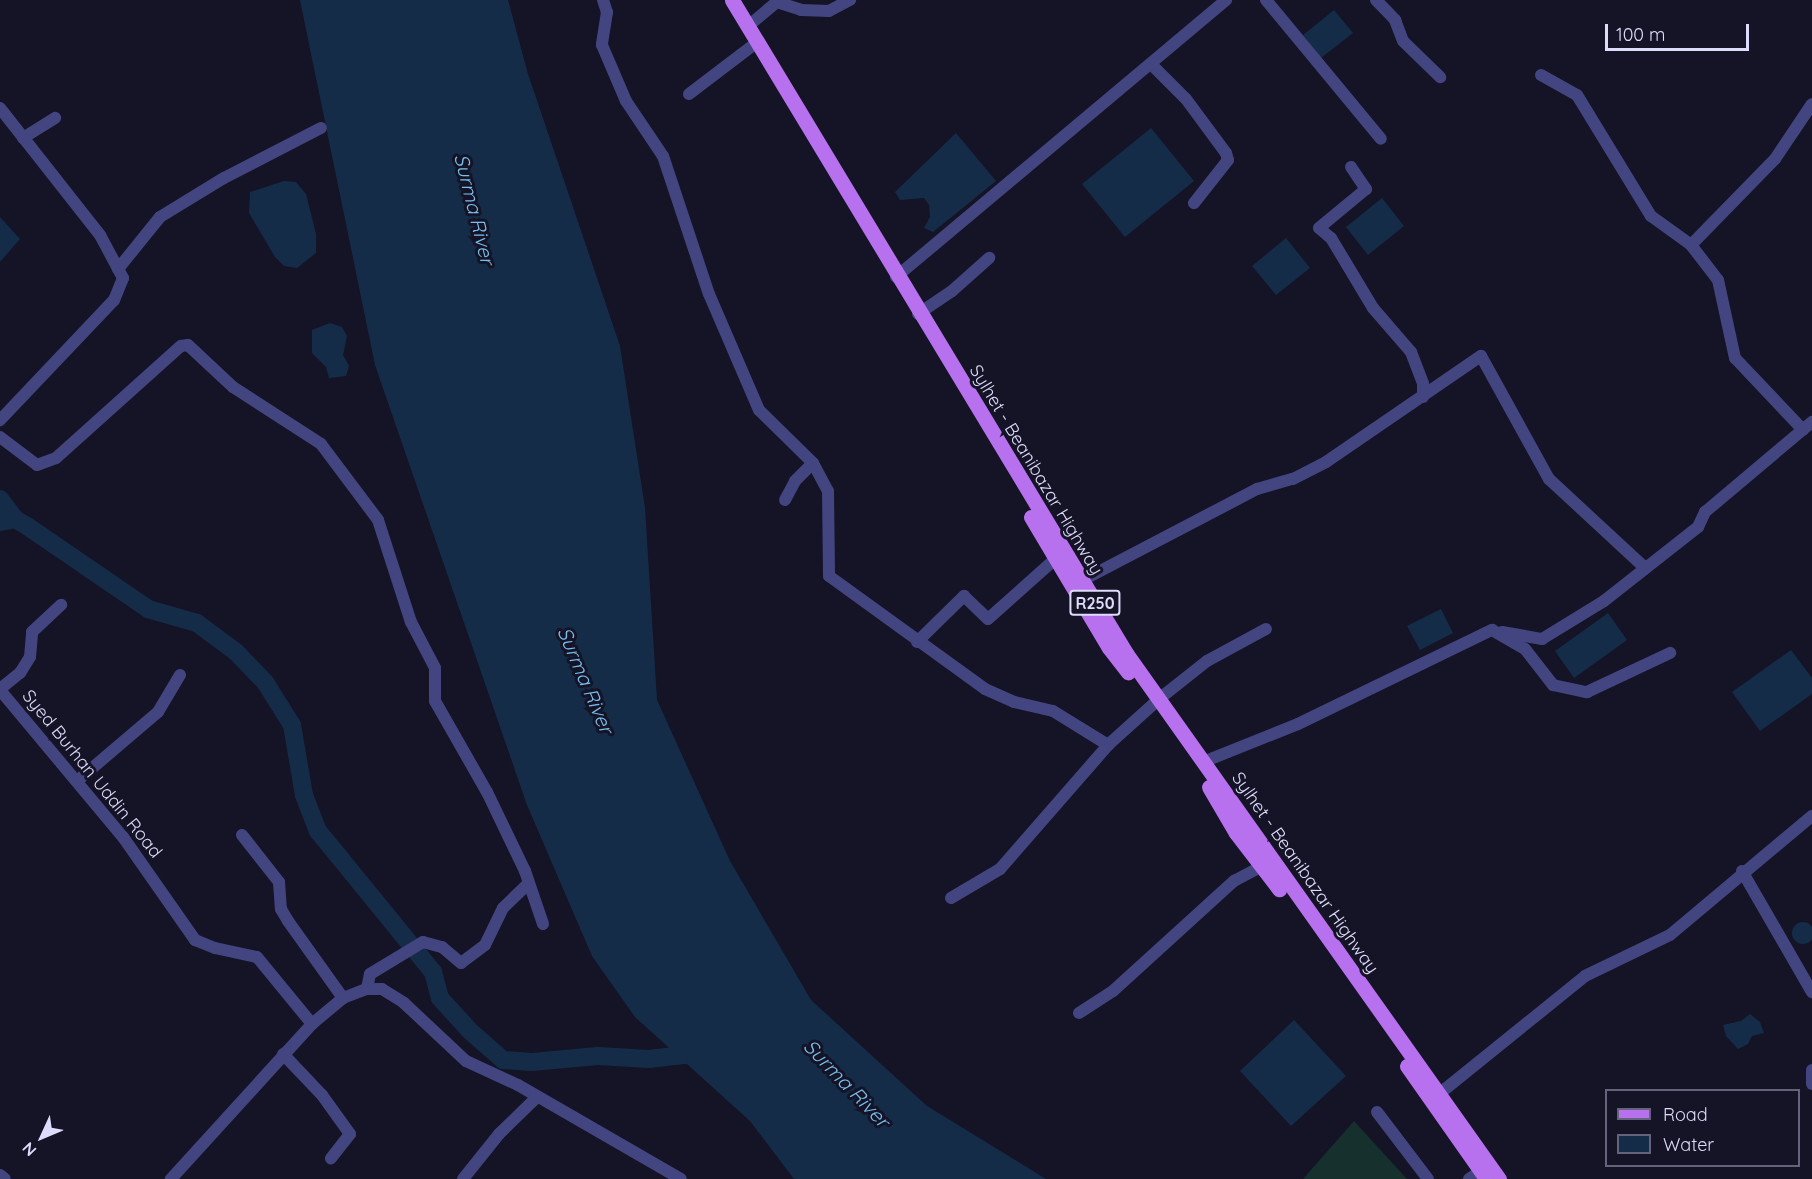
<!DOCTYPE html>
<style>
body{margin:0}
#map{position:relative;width:1812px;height:1179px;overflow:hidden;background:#151326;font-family:Quicksand,sans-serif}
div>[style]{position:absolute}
.green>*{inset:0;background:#16302d}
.water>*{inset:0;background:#152c48}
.round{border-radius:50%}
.river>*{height:18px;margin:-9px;padding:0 9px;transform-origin:9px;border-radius:9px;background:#152c48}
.minor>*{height:12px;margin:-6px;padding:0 6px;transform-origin:6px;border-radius:6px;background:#434580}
.major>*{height:15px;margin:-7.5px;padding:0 7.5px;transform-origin:7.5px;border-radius:7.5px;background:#b770ee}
span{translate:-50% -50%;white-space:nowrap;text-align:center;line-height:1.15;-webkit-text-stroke:6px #151326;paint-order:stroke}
.shield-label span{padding:2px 4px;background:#151326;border:2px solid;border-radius:4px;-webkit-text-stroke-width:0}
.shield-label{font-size:16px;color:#dedcfb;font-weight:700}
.street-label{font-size:18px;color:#dedcfb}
.water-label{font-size:20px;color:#76bfef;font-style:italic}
.legend{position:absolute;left:1605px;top:1089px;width:195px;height:78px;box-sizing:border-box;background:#151326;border:2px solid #65637b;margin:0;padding:8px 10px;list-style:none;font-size:18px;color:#dedcfb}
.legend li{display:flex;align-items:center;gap:12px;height:30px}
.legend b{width:30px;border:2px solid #65637b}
.north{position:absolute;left:12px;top:1107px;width:60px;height:60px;-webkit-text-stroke:4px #151326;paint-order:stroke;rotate:226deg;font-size:16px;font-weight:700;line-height:24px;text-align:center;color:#dedcfb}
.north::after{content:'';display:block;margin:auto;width:21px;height:27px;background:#dedcfb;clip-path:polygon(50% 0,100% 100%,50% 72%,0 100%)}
.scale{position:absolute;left:1605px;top:24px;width:144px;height:27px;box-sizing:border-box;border:3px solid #dedcfb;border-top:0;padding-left:8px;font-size:18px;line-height:21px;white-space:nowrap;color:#dedcfb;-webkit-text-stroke:4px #151326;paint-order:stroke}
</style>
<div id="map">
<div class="green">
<i style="clip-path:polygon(1354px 1121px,1407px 1179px,1303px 1179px)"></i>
</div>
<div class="water">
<i style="clip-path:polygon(300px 0,508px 0,528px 74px,620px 346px,645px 508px,657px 700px,730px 861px,811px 1000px,927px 1106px,1046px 1179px,794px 1179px,750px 1121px,635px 1017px,592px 956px,527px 805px,375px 365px)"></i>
<i style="clip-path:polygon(1334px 10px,1353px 33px,1321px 58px,1303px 35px)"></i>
<i style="clip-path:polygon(1151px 128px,1194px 181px,1125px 237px,1082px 184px)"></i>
<i style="clip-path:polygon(956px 133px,996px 181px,933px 232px,924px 228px,930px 217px,929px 205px,924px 198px,900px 200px,895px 192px)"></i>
<i style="clip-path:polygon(284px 181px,296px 182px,306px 194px,316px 234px,316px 253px,297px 268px,284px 266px,275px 257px,249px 213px,250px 192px)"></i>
<i style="clip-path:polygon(1382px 198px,1404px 226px,1368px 255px,1346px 227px)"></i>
<i style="clip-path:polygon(0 217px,20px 239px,0 262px)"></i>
<i style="clip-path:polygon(1286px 238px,1310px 268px,1276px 295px,1252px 266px)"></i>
<i style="clip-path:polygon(330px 323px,342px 327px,347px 336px,343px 355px,349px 366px,346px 376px,329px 378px,326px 367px,312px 353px,312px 330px)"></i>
<i style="clip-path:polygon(1441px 609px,1453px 633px,1420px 650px,1407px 626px)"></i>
<i style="clip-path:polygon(1608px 613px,1627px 640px,1574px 678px,1555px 651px)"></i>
<i style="clip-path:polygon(1791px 650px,1812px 678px,1812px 694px,1760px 731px,1732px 692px)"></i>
<i class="round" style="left:1792px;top:922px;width:22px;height:22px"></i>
<i style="clip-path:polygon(1750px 1014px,1760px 1022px,1764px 1033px,1752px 1036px,1748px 1044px,1738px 1049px,1726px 1036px,1723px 1025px,1741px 1021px)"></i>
<i style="clip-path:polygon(1294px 1020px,1346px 1076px,1291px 1126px,1240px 1071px)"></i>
</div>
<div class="river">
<i style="left:0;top:499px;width:25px;rotate:53deg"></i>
<i style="left:0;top:522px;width:15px;rotate:-11deg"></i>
<i style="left:15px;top:519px;width:14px;rotate:30deg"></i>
<i style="left:27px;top:526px;width:147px;rotate:34.4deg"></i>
<i style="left:148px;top:609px;width:51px;rotate:15.9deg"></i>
<i style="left:197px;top:623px;width:49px;rotate:36.6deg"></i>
<i style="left:236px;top:652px;width:42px;rotate:46deg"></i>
<i style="left:265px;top:682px;width:51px;rotate:57.9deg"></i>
<i style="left:292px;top:725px;width:71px;rotate:80.3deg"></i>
<i style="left:304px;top:795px;width:39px;rotate:69deg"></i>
<i style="left:318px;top:831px;width:182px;rotate:50.8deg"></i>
<i style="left:433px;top:972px;width:27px;rotate:75deg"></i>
<i style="left:440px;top:998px;width:45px;rotate:47.7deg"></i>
<i style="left:470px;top:1031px;width:44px;rotate:41.3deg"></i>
<i style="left:503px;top:1060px;width:29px;rotate:4deg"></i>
<i style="left:532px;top:1062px;width:66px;rotate:-5.2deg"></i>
<i style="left:598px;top:1056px;width:51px;rotate:3.4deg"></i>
<i style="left:649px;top:1059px;width:52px;rotate:-6.6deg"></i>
</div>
<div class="minor">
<i style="left:603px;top:0;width:13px;rotate:72deg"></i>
<i style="left:607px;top:12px;width:33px;rotate:99deg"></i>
<i style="left:602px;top:45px;width:61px;rotate:66.8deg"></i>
<i style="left:626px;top:101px;width:66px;rotate:56.1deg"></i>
<i style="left:663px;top:156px;width:145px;rotate:71.6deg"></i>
<i style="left:709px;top:294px;width:126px;rotate:66.7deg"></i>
<i style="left:759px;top:410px;width:76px;rotate:44.5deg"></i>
<i style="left:813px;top:463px;width:32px;rotate:62deg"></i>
<i style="left:828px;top:491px;width:85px;rotate:89.3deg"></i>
<i style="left:829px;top:576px;width:193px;rotate:35.9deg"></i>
<i style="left:985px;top:689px;width:32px;rotate:24deg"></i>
<i style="left:1014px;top:702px;width:40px;rotate:13deg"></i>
<i style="left:1053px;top:711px;width:65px;rotate:31.7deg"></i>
<i style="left:1266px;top:0;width:180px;rotate:50.4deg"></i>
<i style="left:1376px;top:0;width:28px;rotate:46deg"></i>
<i style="left:1395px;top:20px;width:22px;rotate:69deg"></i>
<i style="left:1403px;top:41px;width:52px;rotate:44.2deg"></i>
<i style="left:747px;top:27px;width:39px;rotate:-40deg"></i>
<i style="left:777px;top:2px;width:25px;rotate:18deg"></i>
<i style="left:801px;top:10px;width:28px;rotate:2deg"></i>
<i style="left:829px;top:11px;width:24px;rotate:-28deg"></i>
<i style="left:1151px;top:64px;width:49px;rotate:45deg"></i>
<i style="left:1186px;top:99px;width:67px;rotate:53.5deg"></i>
<i style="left:1226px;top:153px;width:7px;rotate:74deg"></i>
<i style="left:1228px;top:160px;width:55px;rotate:128.3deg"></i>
<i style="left:1541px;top:75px;width:41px;rotate:29.1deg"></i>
<i style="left:1577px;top:95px;width:142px;rotate:58.6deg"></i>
<i style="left:1651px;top:216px;width:49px;rotate:35.9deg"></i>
<i style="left:1691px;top:245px;width:44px;rotate:52.4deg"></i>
<i style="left:1718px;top:280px;width:80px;rotate:77.7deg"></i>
<i style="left:1735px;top:358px;width:99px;rotate:46.6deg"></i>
<i style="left:689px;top:94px;width:78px;rotate:-37.2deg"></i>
<i style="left:0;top:108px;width:162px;rotate:51.8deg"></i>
<i style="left:100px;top:235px;width:49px;rotate:61.9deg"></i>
<i style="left:123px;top:278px;width:24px;rotate:112deg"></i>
<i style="left:114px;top:300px;width:166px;rotate:133.5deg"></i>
<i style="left:23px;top:138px;width:38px;rotate:-32deg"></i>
<i style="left:1351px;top:167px;width:27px;rotate:56deg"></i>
<i style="left:1366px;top:189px;width:61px;rotate:140.3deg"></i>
<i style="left:1319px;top:228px;width:16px;rotate:40deg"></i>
<i style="left:1331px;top:238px;width:82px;rotate:59deg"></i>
<i style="left:1373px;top:308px;width:58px;rotate:49.2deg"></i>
<i style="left:1411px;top:352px;width:34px;rotate:69deg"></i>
<i style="left:1423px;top:384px;width:13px;rotate:90deg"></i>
<i style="left:1691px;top:245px;width:120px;rotate:-45.7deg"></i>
<i style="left:1775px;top:159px;width:66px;rotate:-56.1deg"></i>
<i style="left:118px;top:269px;width:67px;rotate:-51.1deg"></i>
<i style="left:160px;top:217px;width:75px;rotate:-31.4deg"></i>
<i style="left:224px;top:178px;width:109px;rotate:-27.3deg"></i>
<i style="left:896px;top:277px;width:431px;rotate:-40deg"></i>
<i style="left:918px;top:314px;width:41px;rotate:-34.1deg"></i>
<i style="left:952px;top:291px;width:50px;rotate:-41.7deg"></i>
<i style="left:0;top:437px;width:46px;rotate:37.1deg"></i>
<i style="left:37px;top:465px;width:20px;rotate:-20deg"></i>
<i style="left:56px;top:458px;width:168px;rotate:-41.9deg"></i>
<i style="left:181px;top:346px;width:7px;rotate:-8deg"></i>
<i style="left:188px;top:345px;width:62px;rotate:43deg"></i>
<i style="left:233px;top:387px;width:105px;rotate:32.9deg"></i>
<i style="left:321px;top:444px;width:95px;rotate:53.1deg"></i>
<i style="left:378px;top:520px;width:107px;rotate:72.1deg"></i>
<i style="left:411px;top:622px;width:52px;rotate:62.4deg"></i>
<i style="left:435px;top:668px;width:33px;rotate:90deg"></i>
<i style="left:435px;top:701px;width:105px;rotate:60.3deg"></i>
<i style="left:487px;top:792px;width:88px;rotate:64.3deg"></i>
<i style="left:525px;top:871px;width:56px;rotate:71.2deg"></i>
<i style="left:785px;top:500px;width:21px;rotate:-62deg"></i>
<i style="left:795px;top:481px;width:25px;rotate:-45deg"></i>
<i style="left:1081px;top:581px;width:199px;rotate:-27.6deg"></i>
<i style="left:1257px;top:489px;width:37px;rotate:-16deg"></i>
<i style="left:1293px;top:479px;width:37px;rotate:-27deg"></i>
<i style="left:1326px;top:462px;width:188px;rotate:-34.4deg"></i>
<i style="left:1481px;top:356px;width:141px;rotate:61.1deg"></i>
<i style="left:1549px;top:479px;width:131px;rotate:42.8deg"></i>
<i style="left:1502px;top:632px;width:41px;rotate:9.9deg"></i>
<i style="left:1542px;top:639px;width:73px;rotate:-31.5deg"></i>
<i style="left:1604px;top:601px;width:120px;rotate:-38.2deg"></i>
<i style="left:1698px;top:527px;width:17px;rotate:-65deg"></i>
<i style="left:1705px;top:512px;width:140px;rotate:-40.1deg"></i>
<i style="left:917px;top:642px;width:66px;rotate:-44.4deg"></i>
<i style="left:964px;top:596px;width:33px;rotate:44deg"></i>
<i style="left:988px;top:619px;width:89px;rotate:-41.8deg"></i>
<i style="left:1054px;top:560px;width:10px;rotate:11deg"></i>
<i style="left:0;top:689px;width:26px;rotate:-39deg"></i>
<i style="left:20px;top:673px;width:19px;rotate:-58deg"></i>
<i style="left:30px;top:657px;width:25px;rotate:-85deg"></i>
<i style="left:32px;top:632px;width:40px;rotate:-43deg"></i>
<i style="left:0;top:690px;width:192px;rotate:50.1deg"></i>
<i style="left:123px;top:837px;width:126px;rotate:55deg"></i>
<i style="left:195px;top:940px;width:22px;rotate:22deg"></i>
<i style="left:215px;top:948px;width:43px;rotate:12.1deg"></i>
<i style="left:257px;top:957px;width:87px;rotate:50.6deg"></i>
<i style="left:312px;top:1024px;width:210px;rotate:132.3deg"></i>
<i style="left:1203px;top:762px;width:102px;rotate:-21.8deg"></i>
<i style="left:1298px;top:724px;width:216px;rotate:-25.9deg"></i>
<i style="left:1492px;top:630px;width:38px;rotate:30deg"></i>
<i style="left:1525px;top:649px;width:46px;rotate:52.1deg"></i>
<i style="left:1553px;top:685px;width:35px;rotate:12deg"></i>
<i style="left:1587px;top:692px;width:92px;rotate:-25.2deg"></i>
<i style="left:77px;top:781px;width:106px;rotate:-40.4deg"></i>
<i style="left:158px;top:712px;width:43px;rotate:-59.3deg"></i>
<i style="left:242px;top:835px;width:60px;rotate:51.8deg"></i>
<i style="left:279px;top:882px;width:27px;rotate:86deg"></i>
<i style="left:281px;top:909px;width:14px;rotate:60deg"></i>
<i style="left:288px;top:921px;width:95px;rotate:54.5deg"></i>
<i style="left:1742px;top:871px;width:140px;rotate:60deg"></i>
<i style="left:951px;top:898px;width:57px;rotate:-30.6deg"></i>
<i style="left:1000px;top:869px;width:164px;rotate:-48.9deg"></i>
<i style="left:1108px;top:745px;width:69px;rotate:-42deg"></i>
<i style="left:1159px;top:699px;width:61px;rotate:-38.4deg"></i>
<i style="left:1207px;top:661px;width:67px;rotate:-28.5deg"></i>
<i style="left:367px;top:989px;width:15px;rotate:-79deg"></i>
<i style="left:370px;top:974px;width:62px;rotate:-31.1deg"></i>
<i style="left:423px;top:942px;width:20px;rotate:15deg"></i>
<i style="left:442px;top:947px;width:25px;rotate:40deg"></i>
<i style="left:461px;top:963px;width:30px;rotate:-37deg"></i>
<i style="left:485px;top:945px;width:41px;rotate:-64.1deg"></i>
<i style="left:503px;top:908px;width:35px;rotate:-44deg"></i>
<i style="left:1079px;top:1013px;width:40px;rotate:-32.9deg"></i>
<i style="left:1113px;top:991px;width:164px;rotate:-42.3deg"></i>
<i style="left:1234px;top:881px;width:32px;rotate:-28deg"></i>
<i style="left:312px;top:1024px;width:40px;rotate:-40deg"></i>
<i style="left:343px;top:998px;width:26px;rotate:-21deg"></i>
<i style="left:367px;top:989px;width:15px"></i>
<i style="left:382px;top:989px;width:26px;rotate:32deg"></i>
<i style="left:404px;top:1003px;width:85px;rotate:43.1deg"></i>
<i style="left:466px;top:1061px;width:57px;rotate:24.8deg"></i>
<i style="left:518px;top:1085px;width:188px;rotate:30deg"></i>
<i style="left:283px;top:1054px;width:57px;rotate:46.4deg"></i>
<i style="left:322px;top:1095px;width:48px;rotate:54.3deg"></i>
<i style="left:350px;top:1134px;width:31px;rotate:128deg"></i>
<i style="left:1812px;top:1070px;width:14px;rotate:90deg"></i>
<i style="left:1439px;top:1094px;width:188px;rotate:-38.9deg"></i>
<i style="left:1585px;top:976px;width:94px;rotate:-25.8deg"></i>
<i style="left:1670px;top:935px;width:185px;rotate:-40deg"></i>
<i style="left:1377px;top:1112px;width:84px;rotate:52.7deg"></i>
<i style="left:0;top:1175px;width:6px;rotate:39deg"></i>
<i style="left:463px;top:1179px;width:58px;rotate:-51.3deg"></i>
<i style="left:499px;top:1134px;width:53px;rotate:-44.2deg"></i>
<i style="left:1469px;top:1179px;width:14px;rotate:-34deg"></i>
</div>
<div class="major">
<i style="left:732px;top:0;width:763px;rotate:58.89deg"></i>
<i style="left:1126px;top:653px;width:645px;rotate:54.66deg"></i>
<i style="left:1031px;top:517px;width:152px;rotate:59.2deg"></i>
<i style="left:1109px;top:648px;width:31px;rotate:52deg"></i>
<i style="left:1209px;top:787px;width:53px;rotate:59.6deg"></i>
<i style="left:1236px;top:833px;width:71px;rotate:52.5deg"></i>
<i style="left:1407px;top:1066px;width:136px;rotate:54.9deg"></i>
</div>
<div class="shield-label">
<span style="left:1095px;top:603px">R250</span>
</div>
<div class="street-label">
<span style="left:1036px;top:470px;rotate:59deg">Sylhet - Beanibazar Highway</span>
<span style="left:92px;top:774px;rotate:51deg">Syed Burhan Uddin Road</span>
<span style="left:1305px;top:873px;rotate:55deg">Sylhet - Beanibazar Highway</span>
</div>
<div class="water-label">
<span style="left:475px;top:209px;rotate:76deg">Surma River</span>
<span style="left:586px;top:680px;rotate:67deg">Surma River</span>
<span style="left:847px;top:1083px;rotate:46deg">Surma River</span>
</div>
<ul class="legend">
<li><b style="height:8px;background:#b770ee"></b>Road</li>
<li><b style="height:16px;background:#152c48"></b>Water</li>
</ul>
<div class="north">N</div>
<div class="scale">100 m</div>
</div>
